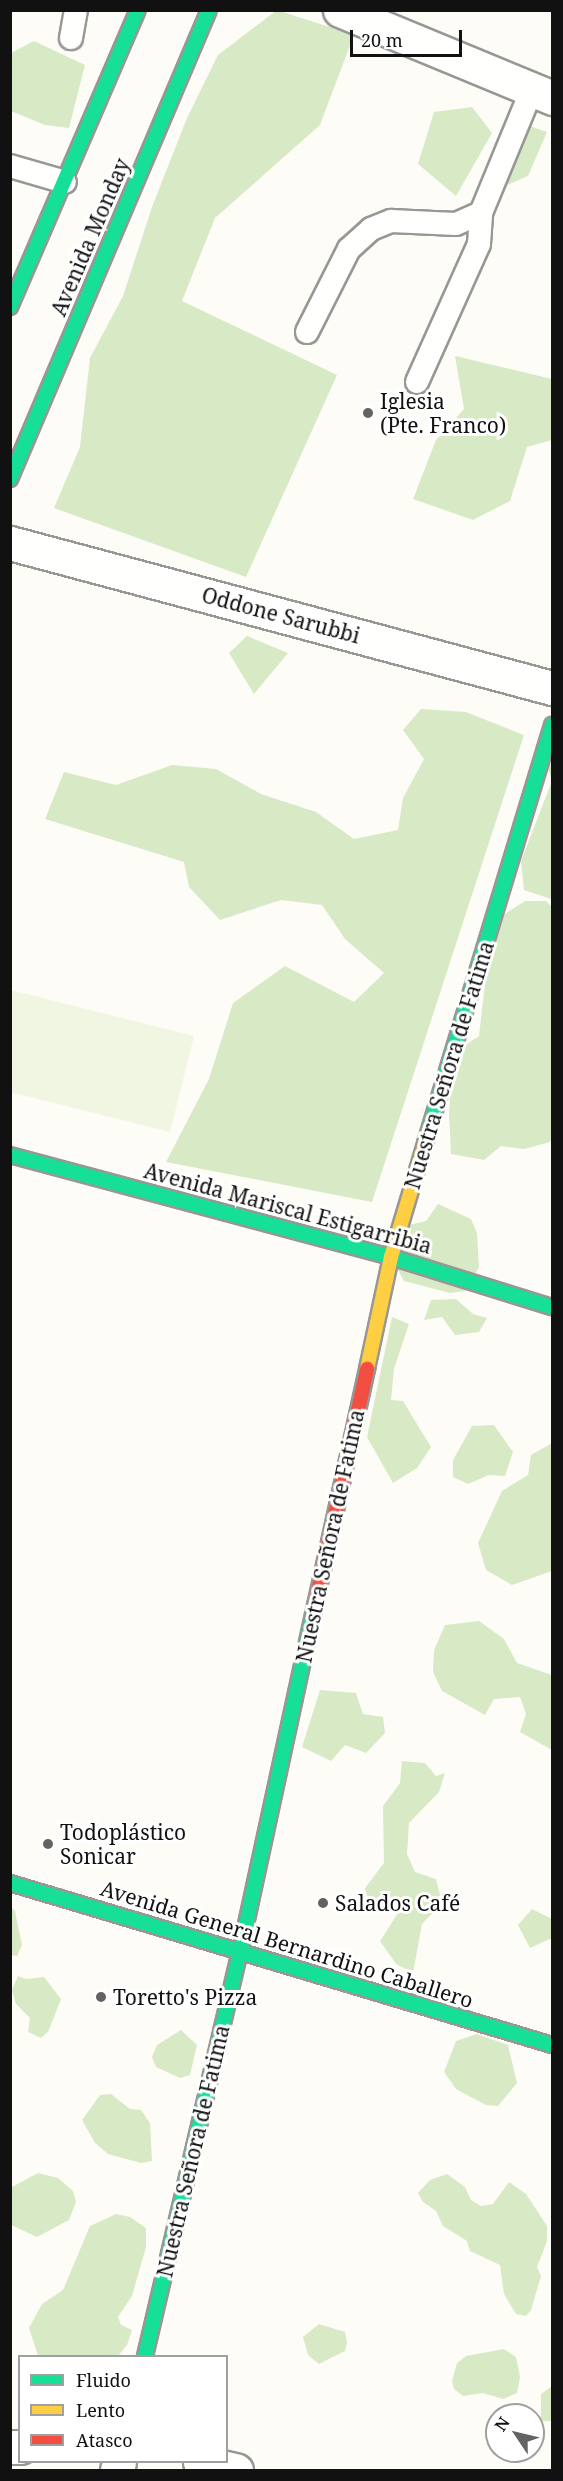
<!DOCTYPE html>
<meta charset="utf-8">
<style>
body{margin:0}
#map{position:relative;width:563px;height:2481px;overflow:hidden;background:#fdfcf7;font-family:"Noto Serif",serif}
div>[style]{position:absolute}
.forest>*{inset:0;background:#d8eac5}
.pitch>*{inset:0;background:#f0f6e1}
.roads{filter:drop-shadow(2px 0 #979795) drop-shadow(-2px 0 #979795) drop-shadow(0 2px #979795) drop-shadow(0 -2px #979795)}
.lane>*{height:22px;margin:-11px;padding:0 11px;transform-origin:11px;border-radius:11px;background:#fffffe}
.street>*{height:33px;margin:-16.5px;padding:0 16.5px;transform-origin:16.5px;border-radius:16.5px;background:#fffffe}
.fast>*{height:14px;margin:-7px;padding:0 7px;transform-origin:7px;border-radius:7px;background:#16e098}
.slow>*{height:14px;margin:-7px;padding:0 7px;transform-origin:7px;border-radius:7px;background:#ffcf43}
.jam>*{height:14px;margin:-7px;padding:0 7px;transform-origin:7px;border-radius:7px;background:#f24e42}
.dots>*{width:16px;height:16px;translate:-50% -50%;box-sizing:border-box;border:3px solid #fff;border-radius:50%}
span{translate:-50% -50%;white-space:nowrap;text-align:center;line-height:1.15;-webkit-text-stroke:6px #fff;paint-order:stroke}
.street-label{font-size:21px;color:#111}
.poi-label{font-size:21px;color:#111}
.left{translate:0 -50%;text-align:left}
.frame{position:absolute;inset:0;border:12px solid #111;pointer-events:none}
.legend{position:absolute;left:18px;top:2355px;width:210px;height:108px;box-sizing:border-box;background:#fff;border:2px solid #a0a0a0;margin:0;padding:8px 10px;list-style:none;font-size:18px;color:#111}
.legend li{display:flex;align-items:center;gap:12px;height:30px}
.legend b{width:30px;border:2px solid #a0a0a0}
.north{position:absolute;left:485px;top:2403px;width:60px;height:60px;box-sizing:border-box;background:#fff;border:2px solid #a0a0a0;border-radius:50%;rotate:305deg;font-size:16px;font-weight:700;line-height:24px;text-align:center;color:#111}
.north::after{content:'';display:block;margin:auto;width:21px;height:27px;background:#646362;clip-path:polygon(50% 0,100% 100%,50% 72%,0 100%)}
.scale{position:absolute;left:350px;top:30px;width:112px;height:27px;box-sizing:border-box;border:3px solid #111;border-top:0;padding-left:8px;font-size:18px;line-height:21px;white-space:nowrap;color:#111;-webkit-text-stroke:4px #fff;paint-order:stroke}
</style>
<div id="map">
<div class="forest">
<i style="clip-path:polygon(277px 10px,354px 35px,320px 125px,215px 218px,182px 301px,337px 375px,246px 577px,54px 508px,80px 447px,90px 358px,123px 296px,152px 207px,187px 118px,218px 55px)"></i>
<i style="clip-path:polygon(34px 41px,85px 65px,69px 128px,45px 125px,11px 111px,11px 53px)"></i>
<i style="clip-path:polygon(472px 107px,492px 133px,456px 196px,418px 164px,434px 112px)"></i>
<i style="clip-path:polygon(510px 119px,547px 132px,528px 176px,482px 196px)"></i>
<i style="clip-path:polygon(455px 356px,552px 379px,552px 440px,527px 447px,510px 501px,473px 520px,413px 499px,436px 440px,464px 409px)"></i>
<i style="clip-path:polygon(247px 636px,288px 653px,254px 694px,229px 653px)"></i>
<i style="clip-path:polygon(421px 709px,466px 712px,524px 735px,372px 1202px,166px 1162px,209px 1079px,233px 1003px,285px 966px,354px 1002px,384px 973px,345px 939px,322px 905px,281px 900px,220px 920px,189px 887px,184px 862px,45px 819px,64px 772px,116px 785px,172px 765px,216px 769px,261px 794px,316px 812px,354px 839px,398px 830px,403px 798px,424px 759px,403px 730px)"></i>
<i style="clip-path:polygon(552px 761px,552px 897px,551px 899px,524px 890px,521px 861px,552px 781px,548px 769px)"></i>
<i style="clip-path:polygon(525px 901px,546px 901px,552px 907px,552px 1137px,550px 1142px,524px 1149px,501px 1146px,484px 1160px,451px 1154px,449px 1113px,453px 1053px,479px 1036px,492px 922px)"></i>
<i style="clip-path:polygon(438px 1204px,471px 1219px,477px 1233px,479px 1267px,465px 1291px,450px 1293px,404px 1281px,391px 1257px,400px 1227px,426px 1221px)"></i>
<i style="clip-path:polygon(456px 1299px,473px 1314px,487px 1318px,479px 1332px,455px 1335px,442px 1317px,424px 1320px,431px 1300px)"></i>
<i style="clip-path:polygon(392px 1317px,409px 1324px,394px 1369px,391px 1400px,403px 1401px,431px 1447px,417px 1468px,393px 1483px,367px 1437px)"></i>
<i style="clip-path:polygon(494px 1425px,513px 1452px,505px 1476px,489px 1475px,468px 1484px,453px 1477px,453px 1460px,472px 1426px)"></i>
<i style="clip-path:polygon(552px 1443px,552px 1571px,512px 1585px,486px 1570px,478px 1543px,502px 1491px,528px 1475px,531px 1455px)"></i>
<i style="clip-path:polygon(479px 1621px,504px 1639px,517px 1663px,552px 1675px,552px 1750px,520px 1732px,526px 1714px,520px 1697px,494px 1699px,485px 1715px,442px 1691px,433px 1672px,434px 1650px,445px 1625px)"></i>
<i style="clip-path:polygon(320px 1690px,356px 1693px,363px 1714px,383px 1717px,385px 1733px,366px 1753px,345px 1745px,331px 1761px,302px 1747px)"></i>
<i style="clip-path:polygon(402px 1761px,425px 1763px,436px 1776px,445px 1773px,439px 1792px,409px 1823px,407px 1854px,415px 1872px,436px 1879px,442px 1903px,422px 1924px,413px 1973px,396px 1964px,380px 1941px,400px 1910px,393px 1903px,371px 1914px,365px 1888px,384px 1863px,383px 1806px,400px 1783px)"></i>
<i style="clip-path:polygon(11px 1907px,15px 1911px,22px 1945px,17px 1956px,11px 1955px)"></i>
<i style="clip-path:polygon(532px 1909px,552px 1919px,552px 1938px,530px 1948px,518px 1925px)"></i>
<i style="clip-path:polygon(18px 1976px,26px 1979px,44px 1977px,61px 1999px,48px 2032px,41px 2038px,28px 2032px,30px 2018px,16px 2004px,12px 1990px)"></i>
<i style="clip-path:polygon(181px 2030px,197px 2045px,190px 2075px,180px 2078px,156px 2067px,152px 2057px,157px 2045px)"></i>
<i style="clip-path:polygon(477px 2034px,508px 2045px,517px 2083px,498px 2106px,486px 2105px,456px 2089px,444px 2072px,456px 2041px)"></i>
<i style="clip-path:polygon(111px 2094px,130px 2109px,141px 2110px,150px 2123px,152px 2161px,141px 2163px,108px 2154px,95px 2143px,82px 2120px,100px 2095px)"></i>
<i style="clip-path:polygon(38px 2173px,58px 2178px,73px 2191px,76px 2202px,69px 2220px,37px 2237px,11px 2225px,10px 2188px)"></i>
<i style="clip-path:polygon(447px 2174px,465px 2187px,471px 2200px,481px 2206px,493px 2204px,509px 2182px,526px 2194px,547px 2226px,547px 2241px,537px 2267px,541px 2276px,531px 2310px,526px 2316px,516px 2314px,504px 2294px,500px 2265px,470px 2251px,467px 2241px,443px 2226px,436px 2211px,423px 2202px,418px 2193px,430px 2180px)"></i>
<i style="clip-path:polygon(116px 2214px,130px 2217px,146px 2228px,146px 2247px,132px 2296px,118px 2317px,121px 2325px,132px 2330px,127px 2345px,118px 2356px,38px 2356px,29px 2328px,42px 2304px,63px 2290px,90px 2226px)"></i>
<i style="clip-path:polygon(319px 2324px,345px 2332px,347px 2342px,345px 2351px,319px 2364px,308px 2355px,303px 2337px)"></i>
<i style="clip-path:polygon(504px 2349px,516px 2357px,520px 2377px,517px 2393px,503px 2399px,483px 2393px,463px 2396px,454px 2389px,452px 2381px,457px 2363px,466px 2356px)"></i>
<i style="clip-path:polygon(552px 2386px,552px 2421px,541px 2421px,541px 2394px)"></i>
</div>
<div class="pitch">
<i style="clip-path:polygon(11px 990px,194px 1036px,170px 1132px,11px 1092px)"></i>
</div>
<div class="roads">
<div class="lane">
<i style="left:71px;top:38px;width:28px;rotate:-80deg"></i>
<i style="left:10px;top:166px;width:57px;rotate:16.2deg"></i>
<i style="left:307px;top:332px;width:93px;rotate:-63.2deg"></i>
<i style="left:349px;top:249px;width:30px;rotate:-42deg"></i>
<i style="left:371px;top:229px;width:22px;rotate:-22deg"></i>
<i style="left:391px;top:221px;width:65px;rotate:2.6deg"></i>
<i style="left:456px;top:224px;width:27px;rotate:-24deg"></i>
<i style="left:417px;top:382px;width:151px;rotate:-65.8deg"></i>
<i style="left:479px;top:244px;width:31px;rotate:-86deg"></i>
<i style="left:481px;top:213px;width:134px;rotate:-67.6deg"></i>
</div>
<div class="street">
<i style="left:340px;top:10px;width:230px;rotate:22.5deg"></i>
<i style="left:10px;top:543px;width:561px;rotate:14.98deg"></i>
<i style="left:10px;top:2447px;width:10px"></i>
<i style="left:200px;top:2462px;width:37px;rotate:13deg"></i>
<i style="left:117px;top:2470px;width:8px;rotate:-76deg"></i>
</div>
<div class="fast">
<i style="left:10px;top:307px;width:323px;rotate:-66.7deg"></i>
<i style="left:10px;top:479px;width:509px;rotate:-67.01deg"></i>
<i style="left:426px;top:1140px;width:434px;rotate:-73.1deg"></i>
<i style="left:10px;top:1155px;width:394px;rotate:15deg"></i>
<i style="left:391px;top:1257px;width:169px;rotate:17.3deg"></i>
<i style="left:10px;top:1883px;width:566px;rotate:16.64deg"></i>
<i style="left:145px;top:2356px;width:415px;rotate:-76.8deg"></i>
<i style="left:240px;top:1952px;width:354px;rotate:-77.8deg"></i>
</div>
<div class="slow">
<i style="left:367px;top:1369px;width:115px;rotate:-77.9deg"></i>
<i style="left:391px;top:1257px;width:122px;rotate:-73.3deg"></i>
</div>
<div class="jam">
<i style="left:315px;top:1606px;width:243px;rotate:-77.6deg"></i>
</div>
</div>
<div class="dots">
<i style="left:368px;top:413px;background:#646362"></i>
<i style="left:48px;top:1844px;background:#646362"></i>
<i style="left:323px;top:1903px;background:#646362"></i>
<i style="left:101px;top:1997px;background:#646362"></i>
</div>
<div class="street-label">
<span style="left:90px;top:237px;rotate:-67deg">Avenida Monday</span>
<span style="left:281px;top:615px;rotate:15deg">Oddone Sarubbi</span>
<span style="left:449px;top:1065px;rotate:-73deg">Nuestra Señora de Fatima</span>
<span style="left:288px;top:1208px;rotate:15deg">Avenida Mariscal Estigarribia</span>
<span style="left:330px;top:1536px;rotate:-78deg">Nuestra Señora de Fatima</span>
<span style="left:287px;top:1944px;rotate:17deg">Avenida General Bernardino Caballero</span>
<span style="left:193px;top:2151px;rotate:-77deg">Nuestra Señora de Fatima</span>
</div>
<div class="poi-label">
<span class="left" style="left:380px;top:413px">Iglesia<br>(Pte. Franco)</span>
<span class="left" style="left:60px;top:1844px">Todoplástico<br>Sonicar</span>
<span class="left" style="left:335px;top:1903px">Salados Café</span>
<span class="left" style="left:113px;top:1997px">Toretto's Pizza</span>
</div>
<div class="frame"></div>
<ul class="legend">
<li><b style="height:8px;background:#16e098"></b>Fluido</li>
<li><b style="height:8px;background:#ffcf43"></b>Lento</li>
<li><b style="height:8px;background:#f24e42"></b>Atasco</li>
</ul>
<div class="north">N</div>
<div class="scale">20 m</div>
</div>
